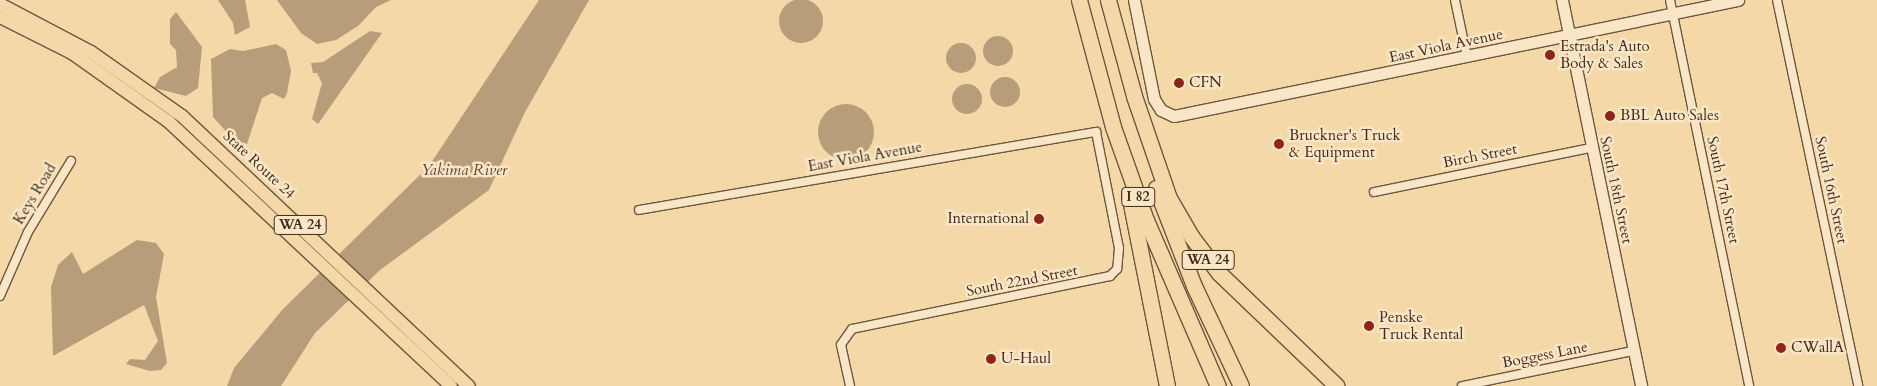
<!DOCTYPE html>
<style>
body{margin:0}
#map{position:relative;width:1877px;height:386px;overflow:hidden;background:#f4d8a8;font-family:Cardo,serif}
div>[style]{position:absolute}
.water>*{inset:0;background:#b79d79}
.round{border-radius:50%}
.roads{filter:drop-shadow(1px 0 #6e5640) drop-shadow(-1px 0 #6e5640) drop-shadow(0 1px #6e5640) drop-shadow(0 -1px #6e5640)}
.street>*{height:8px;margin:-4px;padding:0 4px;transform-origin:4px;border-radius:4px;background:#f8e6c6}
.secondary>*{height:11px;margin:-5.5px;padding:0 5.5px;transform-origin:5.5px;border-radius:5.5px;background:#f8e6c6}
.primary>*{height:12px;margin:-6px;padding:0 6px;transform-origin:6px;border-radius:6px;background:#f4d8a8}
.highway>*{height:15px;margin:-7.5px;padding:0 7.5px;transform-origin:7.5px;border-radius:7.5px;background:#f4d8a8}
.dots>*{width:14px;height:14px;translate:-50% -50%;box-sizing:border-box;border:2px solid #f8e6c6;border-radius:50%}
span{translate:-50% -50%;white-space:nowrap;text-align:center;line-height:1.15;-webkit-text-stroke:5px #f8e6c6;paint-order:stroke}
.shield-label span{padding:1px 4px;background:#f8e6c6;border:1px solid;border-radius:4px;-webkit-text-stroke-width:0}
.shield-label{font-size:14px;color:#422a1d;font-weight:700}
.street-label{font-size:15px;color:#422a1d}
.poi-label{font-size:15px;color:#422a1d}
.left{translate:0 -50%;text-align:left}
.right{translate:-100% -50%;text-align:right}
.water-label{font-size:16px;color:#5f4734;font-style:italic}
</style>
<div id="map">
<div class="water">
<i class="round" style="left:779px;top:-1px;width:44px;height:44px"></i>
<i style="clip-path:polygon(218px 0,245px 0,250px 27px,235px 35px,233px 23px)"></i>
<i style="clip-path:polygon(277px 0,391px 0,376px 7px,358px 26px,336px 40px,317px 44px,301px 33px)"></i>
<i style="clip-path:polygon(539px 0,589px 0,525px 112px,489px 190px,380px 270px,315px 333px,281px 386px,227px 386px,234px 368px,283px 309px,429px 166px)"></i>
<i style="clip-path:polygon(176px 12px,202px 47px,198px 88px,186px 96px,154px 88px,160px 77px,177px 67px,176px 50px,170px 44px,170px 19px)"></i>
<i style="clip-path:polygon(370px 31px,382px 33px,318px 124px,312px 119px,322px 83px,317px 73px,313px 73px,311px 63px,323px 62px)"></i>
<i class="round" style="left:983px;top:36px;width:30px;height:30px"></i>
<i class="round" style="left:946px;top:43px;width:30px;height:30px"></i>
<i style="clip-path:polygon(276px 44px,286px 50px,291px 71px,287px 93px,284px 99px,272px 93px,262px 98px,247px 144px,234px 140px,213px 117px,211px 59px,230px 49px,243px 51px)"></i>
<i class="round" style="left:990px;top:77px;width:30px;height:30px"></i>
<i class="round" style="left:952px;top:84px;width:30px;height:30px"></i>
<i class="round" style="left:818px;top:104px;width:56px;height:56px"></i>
<i style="clip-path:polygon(137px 240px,156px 243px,164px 254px,156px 297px,167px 363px,161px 370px,150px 371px,126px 364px,130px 359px,145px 360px,158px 341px,144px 305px,53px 356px,51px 287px,58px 265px,72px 252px,83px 274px)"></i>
</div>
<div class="roads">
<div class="street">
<i style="left:1455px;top:0;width:58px;rotate:78.1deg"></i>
<i style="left:1670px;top:0;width:394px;rotate:78.4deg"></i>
<i style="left:1777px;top:0;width:394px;rotate:78.1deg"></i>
<i style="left:1374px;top:192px;width:221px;rotate:-11.5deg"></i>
<i style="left:639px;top:210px;width:464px;rotate:-9.7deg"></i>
<i style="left:1096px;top:132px;width:118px;rotate:78.8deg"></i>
<i style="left:1119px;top:248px;width:21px;rotate:95deg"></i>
<i style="left:1117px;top:269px;width:10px;rotate:135deg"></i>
<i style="left:1110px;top:276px;width:263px;rotate:168.4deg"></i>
<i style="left:852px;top:329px;width:19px;rotate:125deg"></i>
<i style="left:841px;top:345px;width:42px;rotate:77.6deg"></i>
<i style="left:0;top:296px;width:70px;rotate:-66.4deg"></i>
<i style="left:28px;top:232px;width:83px;rotate:-58.8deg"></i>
<i style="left:1462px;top:386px;width:175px;rotate:-11.6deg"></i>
</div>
<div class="secondary">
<i style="left:1134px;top:0;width:101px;rotate:78.6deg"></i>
<i style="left:1154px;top:99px;width:13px;rotate:58deg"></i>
<i style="left:1161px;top:110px;width:14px;rotate:25deg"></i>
<i style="left:1174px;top:116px;width:576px;rotate:-11.62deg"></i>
<i style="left:1562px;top:0;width:394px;rotate:78.4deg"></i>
</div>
<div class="primary">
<i style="left:0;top:4px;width:103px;rotate:27.8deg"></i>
<i style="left:91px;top:52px;width:111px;rotate:35.1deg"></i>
<i style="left:182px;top:116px;width:394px;rotate:43.3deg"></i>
<i style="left:0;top:17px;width:80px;rotate:26.6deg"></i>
<i style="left:72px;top:53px;width:119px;rotate:35.4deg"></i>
<i style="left:169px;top:122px;width:386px;rotate:43.1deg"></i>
</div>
<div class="highway">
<i style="left:1079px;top:0;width:131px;rotate:75deg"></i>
<i style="left:1113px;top:127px;width:99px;rotate:70.5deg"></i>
<i style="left:1146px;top:220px;width:181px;rotate:66.6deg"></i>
<i style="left:1108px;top:0;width:99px;rotate:74.8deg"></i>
<i style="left:1134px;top:96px;width:108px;rotate:71.1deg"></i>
<i style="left:1169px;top:198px;width:44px;rotate:59.9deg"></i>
<i style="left:1191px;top:236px;width:46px;rotate:52.9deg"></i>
<i style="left:1219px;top:273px;width:163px;rotate:43.8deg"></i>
<i style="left:1156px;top:188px;width:105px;rotate:68.8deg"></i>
<i style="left:1194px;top:286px;width:110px;rotate:64.8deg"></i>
<i style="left:1129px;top:194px;width:196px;rotate:78.8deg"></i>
</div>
</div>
<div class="dots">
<i style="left:1550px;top:55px;background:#8f2418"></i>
<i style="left:1179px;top:83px;background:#8f2418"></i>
<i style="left:1610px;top:116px;background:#8f2418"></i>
<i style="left:1279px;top:144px;background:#8f2418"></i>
<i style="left:1039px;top:219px;background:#8f2418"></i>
<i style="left:1369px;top:326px;background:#8f2418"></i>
<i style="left:1781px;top:348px;background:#8f2418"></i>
<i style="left:991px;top:359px;background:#8f2418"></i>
</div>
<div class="shield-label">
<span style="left:1138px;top:197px">I 82</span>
<span style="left:300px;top:225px">WA 24</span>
<span style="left:1208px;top:260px">WA 24</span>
</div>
<div class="street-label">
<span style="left:1446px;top:46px;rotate:-12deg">East Viola Avenue</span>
<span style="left:1480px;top:156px;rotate:-11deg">Birch Street</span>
<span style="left:865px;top:157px;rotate:-10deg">East Viola Avenue</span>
<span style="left:259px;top:165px;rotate:43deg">State Route 24</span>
<span style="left:1616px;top:190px;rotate:78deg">South 18th Street</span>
<span style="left:1723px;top:190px;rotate:78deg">South 17th Street</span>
<span style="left:1831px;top:190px;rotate:78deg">South 16th Street</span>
<span style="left:35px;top:194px;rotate:-59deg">Keys Road</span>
<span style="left:1022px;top:281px;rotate:-11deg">South 22nd Street</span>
<span style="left:1545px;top:355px;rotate:-11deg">Boggess Lane</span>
</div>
<div class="poi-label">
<span class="left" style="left:1560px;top:55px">Estrada's Auto<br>Body &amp; Sales</span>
<span class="left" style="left:1189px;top:83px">CFN</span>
<span class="left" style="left:1620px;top:116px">BBL Auto Sales</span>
<span class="left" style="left:1289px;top:144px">Bruckner's Truck<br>&amp; Equipment</span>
<span class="right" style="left:1029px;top:219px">International</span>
<span class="left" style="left:1379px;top:326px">Penske<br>Truck Rental</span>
<span class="left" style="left:1791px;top:348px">CWallA</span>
<span class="left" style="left:1001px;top:359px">U-Haul</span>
</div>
<div class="water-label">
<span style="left:464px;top:170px">Yakima River</span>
</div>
</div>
